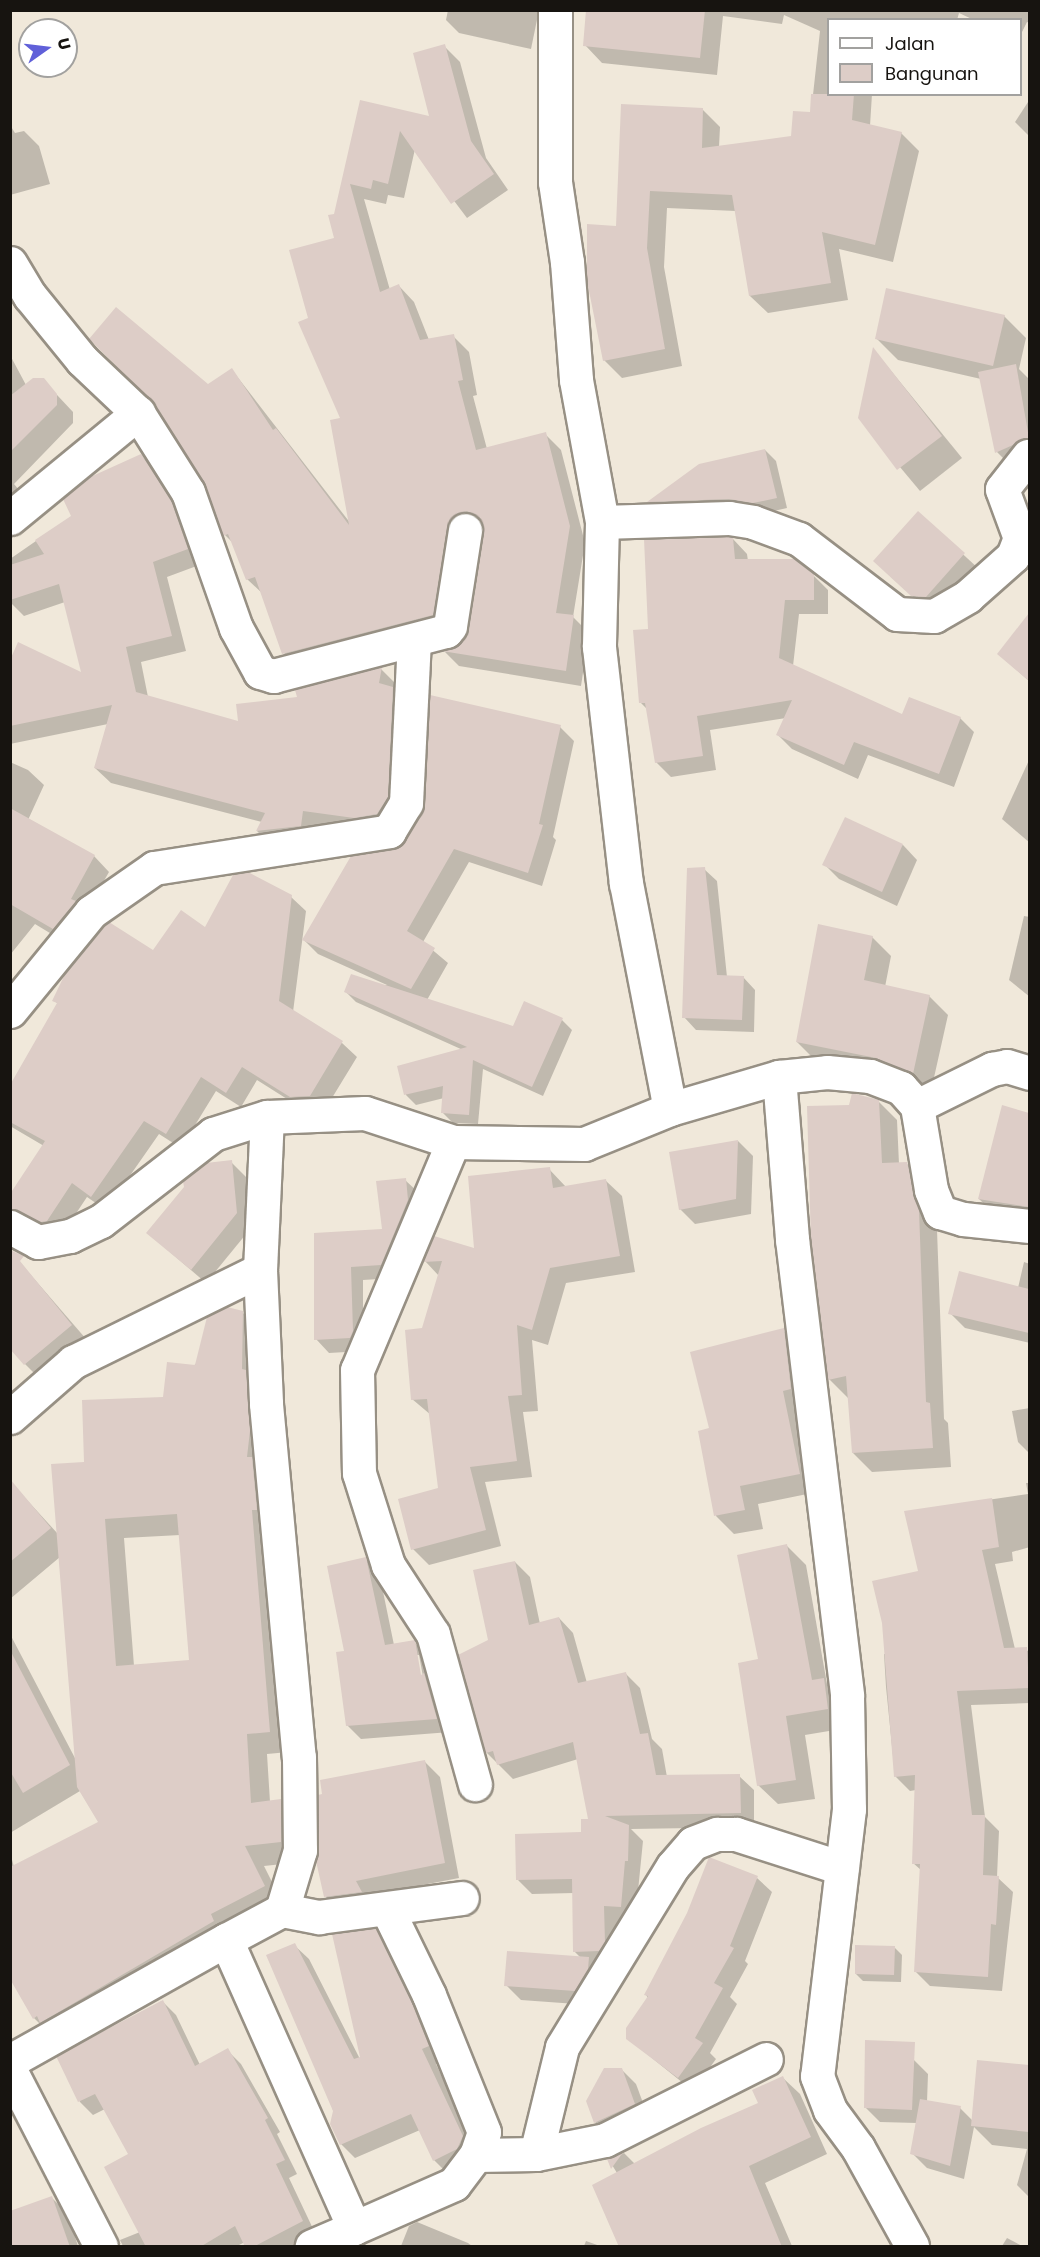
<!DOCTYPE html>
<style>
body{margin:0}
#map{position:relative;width:1040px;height:2257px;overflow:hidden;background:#f0e8da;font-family:Poppins,sans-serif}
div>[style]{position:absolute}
.shadow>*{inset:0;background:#0003}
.building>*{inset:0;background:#ddcdc7}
.roads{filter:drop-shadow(2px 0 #979084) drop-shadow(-2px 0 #979084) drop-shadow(0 2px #979084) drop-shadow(0 -2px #979084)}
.minor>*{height:33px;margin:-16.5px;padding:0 16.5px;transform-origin:16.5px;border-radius:16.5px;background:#fff}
span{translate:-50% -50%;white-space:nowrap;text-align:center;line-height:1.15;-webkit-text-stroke:4.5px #fff;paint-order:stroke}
.frame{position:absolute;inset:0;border:12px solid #171410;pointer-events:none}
.legend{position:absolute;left:827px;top:18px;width:195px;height:78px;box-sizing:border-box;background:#fff;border:2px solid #a2a19f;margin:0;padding:8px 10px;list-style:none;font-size:18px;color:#171410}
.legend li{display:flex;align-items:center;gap:12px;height:30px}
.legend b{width:30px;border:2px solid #a2a19f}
.north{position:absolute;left:18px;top:18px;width:60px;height:60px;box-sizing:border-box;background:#fff;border:2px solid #a2a19f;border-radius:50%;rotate:76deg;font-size:16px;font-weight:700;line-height:24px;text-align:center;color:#171410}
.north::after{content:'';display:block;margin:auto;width:21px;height:27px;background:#6060d9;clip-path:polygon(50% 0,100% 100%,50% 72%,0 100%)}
</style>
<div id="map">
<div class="shadow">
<i style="clip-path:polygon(448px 10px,539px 10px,531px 49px,459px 33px,446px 20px)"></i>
<i style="clip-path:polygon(590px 10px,1030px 10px,1030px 23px,1027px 22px,1020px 36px,1020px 20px,974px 20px,959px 13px,957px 20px,828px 20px,828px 94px,872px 94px,870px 126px,901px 133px,919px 151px,893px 262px,839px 249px,848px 300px,768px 313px,750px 296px,736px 211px,667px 208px,664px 267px,682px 366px,622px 378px,604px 360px,618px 228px,702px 109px,720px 127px,719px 147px,793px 137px,811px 113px,820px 31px,784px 15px,782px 24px,723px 16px,717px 75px,602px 63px,585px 45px)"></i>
<i style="clip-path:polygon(444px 46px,460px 62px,486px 158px,508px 190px,467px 218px,415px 149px,404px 198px,388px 195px,386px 204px,364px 199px,390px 290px,399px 286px,414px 302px,429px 340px,453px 336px,469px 352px,477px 395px,473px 396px,487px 449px,545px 434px,561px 450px,585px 543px,573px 617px,589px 633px,581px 686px,459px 666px,445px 652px,461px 644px,470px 629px,483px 527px,473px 528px,448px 630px,299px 669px,284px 653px,263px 594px,247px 579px,233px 543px,225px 535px,208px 386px,232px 370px,351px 524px,342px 419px,310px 319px,336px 239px,336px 215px,361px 101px,432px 118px)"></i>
<i style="clip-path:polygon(1030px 99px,1030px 137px,1015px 122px)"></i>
<i style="clip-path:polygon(10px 125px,15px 133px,24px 131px,39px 146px,50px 184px,10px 195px)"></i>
<i style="clip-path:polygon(1004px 316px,1026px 338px,1019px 369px,1030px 380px,1030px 459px,1012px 467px,997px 452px,981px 379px,898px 360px,876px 338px)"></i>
<i style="clip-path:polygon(874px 350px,962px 458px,920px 491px,859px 418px)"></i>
<i style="clip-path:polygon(10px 355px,26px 385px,43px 380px,73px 412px,73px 423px,14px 484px,19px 490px,10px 497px)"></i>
<i style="clip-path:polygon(765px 450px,776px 461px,787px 508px,765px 513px,659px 512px,649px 502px,700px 466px)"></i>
<i style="clip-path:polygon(141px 455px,156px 471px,186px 517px,202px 564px,167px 577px,186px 651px,141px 662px,148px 697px,240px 723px,381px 669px,396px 684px,402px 813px,370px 832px,317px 825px,315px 841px,272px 846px,257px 831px,262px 822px,111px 783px,95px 768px,108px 724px,10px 744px,10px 663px,83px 674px,65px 602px,24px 616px,10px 602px,10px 559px,72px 516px)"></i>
<i style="clip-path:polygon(918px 513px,979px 569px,928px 610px,890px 576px)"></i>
<i style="clip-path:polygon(733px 539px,747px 554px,748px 561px,813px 575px,828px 590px,828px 614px,799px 614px,793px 666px,903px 717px,960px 718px,974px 732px,954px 787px,868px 755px,858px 779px,792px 749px,778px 735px,786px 718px,710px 730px,716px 770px,671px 777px,656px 762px,648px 710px,641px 703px,650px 630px)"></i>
<i style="clip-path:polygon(1030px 615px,1030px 682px,999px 654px)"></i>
<i style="clip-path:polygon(560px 727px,574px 741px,553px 837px,556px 840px,542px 886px,469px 862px,423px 942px,448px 963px,427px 1000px,514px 1028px,562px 1020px,572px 1030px,543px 1096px,483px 1069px,478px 1124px,453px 1123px,443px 1113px,444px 1098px,416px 1105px,406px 1095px,399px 1067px,463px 1050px,356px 1002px,346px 992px,387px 985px,318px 954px,304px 940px,400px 848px)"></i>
<i style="clip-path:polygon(1030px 758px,1030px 843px,1002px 819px)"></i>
<i style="clip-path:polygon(10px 762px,28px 770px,44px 785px,28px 820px,94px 856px,109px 872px,68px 944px,35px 924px,10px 955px)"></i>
<i style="clip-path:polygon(903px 845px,917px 860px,897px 906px,839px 879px,824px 864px)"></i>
<i style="clip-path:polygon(704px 869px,717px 881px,727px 977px,743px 977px,755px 990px,754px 1032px,696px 1030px,684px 1017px)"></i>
<i style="clip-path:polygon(291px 897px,306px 911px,293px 1012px,342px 1043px,357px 1057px,324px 1111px,306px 1111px,257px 1080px,241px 1107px,216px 1091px,181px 1148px,159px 1134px,106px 1210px,87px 1197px,61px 1236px,10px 1215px,10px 1197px,44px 1146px,10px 1126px,10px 1088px,58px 1004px,54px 1000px,154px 952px)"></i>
<i style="clip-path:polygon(1024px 916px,1030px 917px,1030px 997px,1009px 980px)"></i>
<i style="clip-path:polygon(872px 937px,891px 956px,885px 987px,929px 996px,948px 1015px,931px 1091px,816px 1061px,797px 1042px)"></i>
<i style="clip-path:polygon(878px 1101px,897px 1120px,899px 1164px,907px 1164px,926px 1183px,937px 1230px,944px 1419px,948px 1423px,951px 1467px,872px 1472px,853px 1453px,849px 1399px,829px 1379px,850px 1106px)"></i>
<i style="clip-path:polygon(1003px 1107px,1030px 1114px,1030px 1220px,996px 1215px,979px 1199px)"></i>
<i style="clip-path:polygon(738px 1141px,753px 1156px,751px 1214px,695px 1224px,680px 1209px)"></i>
<i style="clip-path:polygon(231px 1162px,246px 1177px,251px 1228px,206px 1283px,148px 1233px)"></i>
<i style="clip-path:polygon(549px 1169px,566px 1187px,605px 1180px,622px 1196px,635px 1272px,566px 1283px,548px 1345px,532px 1340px,538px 1411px,523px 1412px,532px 1477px,485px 1482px,501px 1546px,429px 1565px,413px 1549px,440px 1489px,431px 1415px,412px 1399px,423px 1330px,439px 1276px,425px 1261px,476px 1250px)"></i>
<i style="clip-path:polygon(405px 1180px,419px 1193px,394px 1278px,363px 1280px,363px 1351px,329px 1353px,316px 1339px,315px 1234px,383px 1230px)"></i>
<i style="clip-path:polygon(10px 1251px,93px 1347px,46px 1385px,25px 1364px)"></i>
<i style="clip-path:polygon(1024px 1262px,1030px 1264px,1030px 1343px,965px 1328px,950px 1313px,1018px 1288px)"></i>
<i style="clip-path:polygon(evenodd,242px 1312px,263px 1333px,289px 1752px,267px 1754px,270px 1802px,280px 1801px,300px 1821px,301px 1862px,264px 1866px,284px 1906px,54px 2038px,34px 2018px,10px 1958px,10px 1852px,14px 1867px,100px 1823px,80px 1791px,10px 1833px,10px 1634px,76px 1760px,60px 1557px,10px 1599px,10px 1493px,16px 1488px,58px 1534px,85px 1463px,165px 1398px,242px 1312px,180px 1535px,190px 1662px,134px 1666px,124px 1538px,180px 1535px)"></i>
<i style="clip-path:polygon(783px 1330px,802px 1348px,817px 1492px,758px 1504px,763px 1529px,734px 1534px,716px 1516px,711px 1430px)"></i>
<i style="clip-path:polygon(1030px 1408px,1030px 1454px,1018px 1442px,1012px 1411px)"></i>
<i style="clip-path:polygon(1026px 1483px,1030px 1483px,1030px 1547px,1012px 1552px,1013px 1561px,995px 1564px,1015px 1649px,1030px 1651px,1030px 1703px,971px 1705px,985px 1817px,999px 1831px,997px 1877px,1013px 1892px,1002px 1991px,930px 1986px,915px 1971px,921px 1870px,913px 1863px,916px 1790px,910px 1791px,895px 1776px,886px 1687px,884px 1654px,890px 1654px,920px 1572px,905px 1512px,1028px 1494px)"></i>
<i style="clip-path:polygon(787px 1546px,806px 1565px,827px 1684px,843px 1699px,847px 1728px,805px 1735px,815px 1799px,778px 1804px,758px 1785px,760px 1661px)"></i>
<i style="clip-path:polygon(evenodd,365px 1559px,379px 1572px,394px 1645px,414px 1642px,428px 1655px,450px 1732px,361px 1739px,347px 1725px,346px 1652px,365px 1559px,416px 1655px,419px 1655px,424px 1682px,421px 1682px,416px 1655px)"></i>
<i style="clip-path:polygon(515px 1562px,530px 1577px,540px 1624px,559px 1618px,573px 1633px,587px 1683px,626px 1674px,640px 1688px,652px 1739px,662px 1749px,667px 1777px,739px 1776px,754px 1790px,754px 1827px,631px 1829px,643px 1841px,635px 1921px,618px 1920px,618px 1957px,590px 2005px,521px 2000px,506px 1985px,581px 1958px,574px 1951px,574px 1893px,532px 1894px,518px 1880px,582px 1834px,590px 1821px,578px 1759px,513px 1779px,487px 1753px,489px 1641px)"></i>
<i style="clip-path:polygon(425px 1762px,440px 1777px,459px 1878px,370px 1895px,340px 1912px,326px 1897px)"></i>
<i style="clip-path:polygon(757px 1878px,772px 1892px,745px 1961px,748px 1964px,730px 1997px,737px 2004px,710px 2053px,716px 2059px,693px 2091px,627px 2038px,648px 1998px,646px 1995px)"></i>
<i style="clip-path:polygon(375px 1930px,390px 1944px,442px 2060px,436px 2064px,476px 2151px,448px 2174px,434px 2160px,420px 2130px,355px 2158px,341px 2144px,294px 1945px,309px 1959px,361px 2061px)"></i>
<i style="clip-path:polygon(895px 1948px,902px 1955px,901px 1982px,863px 1981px,856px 1974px)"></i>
<i style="clip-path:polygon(162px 2001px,176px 2015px,200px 2065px,227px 2050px,241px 2064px,280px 2132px,277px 2134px,297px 2174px,289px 2178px,316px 2235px,292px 2246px,247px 2246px,245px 2242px,237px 2246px,123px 2246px,120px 2240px,140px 2232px,130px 2155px,105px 2109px,93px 2115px,80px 2102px,58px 2057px)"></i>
<i style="clip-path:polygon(913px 2059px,928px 2074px,927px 2102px,960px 2108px,973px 2121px,977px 2078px,1030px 2094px,1030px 2198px,1017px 2185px,1027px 2149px,992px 2145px,974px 2127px,964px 2179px,927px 2168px,912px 2153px,917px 2123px,880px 2122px,865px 2107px)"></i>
<i style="clip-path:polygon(621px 2069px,636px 2084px,649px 2119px,610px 2137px,595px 2122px)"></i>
<i style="clip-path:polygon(783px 2078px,800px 2094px,827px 2154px,765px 2183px,792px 2246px,621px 2246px,617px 2173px,609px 2160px,624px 2153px,635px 2164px,760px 2104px)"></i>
<i style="clip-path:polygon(52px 2198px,67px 2213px,78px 2246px,10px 2246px)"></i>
<i style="clip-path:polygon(417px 2222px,468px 2243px,472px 2246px,401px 2246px,409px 2226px)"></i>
<i style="clip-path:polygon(1007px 2238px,1022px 2246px,1002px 2246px)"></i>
<i style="clip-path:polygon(586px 2241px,600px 2246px,584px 2246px)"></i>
</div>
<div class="building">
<i style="clip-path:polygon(586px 10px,705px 10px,700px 58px,583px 46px)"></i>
<i style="clip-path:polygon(445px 44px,471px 141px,494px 174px,451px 204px,400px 131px,388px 184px,373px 180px,371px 189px,350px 184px,380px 292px,399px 284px,420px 340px,454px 334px,463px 380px,458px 381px,476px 450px,546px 432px,570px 526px,556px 613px,574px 615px,566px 671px,442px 651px,460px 643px,469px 629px,484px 532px,477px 516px,467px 511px,458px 513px,447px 527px,433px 615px,282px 654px,255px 577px,246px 580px,228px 534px,223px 536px,204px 482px,153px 402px,89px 339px,116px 307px,208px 384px,232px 368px,273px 430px,276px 428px,349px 525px,330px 420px,340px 418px,298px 322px,308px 318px,289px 250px,334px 238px,328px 215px,334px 214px,360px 100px,429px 116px,413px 53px)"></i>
<i style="clip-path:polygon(811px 94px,854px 94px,852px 120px,902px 132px,875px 245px,822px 232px,831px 283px,749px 296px,732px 195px,650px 191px,647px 248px,665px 349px,603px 361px,587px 281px,587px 224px,616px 226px,621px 104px,703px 108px,702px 148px,791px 136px,793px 111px,810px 112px)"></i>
<i style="clip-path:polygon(886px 288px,1005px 315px,993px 366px,875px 339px)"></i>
<i style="clip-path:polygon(873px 347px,942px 436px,897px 470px,858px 418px)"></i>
<i style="clip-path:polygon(1016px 364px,1029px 438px,995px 453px,978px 372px)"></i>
<i style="clip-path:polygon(33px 378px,44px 378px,57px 394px,57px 405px,10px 452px,10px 396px)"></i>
<i style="clip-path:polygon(765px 449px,777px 498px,753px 503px,729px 499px,647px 502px,699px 464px)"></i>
<i style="clip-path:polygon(141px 454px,171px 500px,188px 549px,153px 562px,172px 636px,126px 647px,136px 692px,238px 721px,236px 704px,297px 697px,295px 690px,382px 667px,379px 683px,393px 687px,388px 797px,377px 814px,354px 818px,303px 811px,301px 826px,256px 831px,265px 813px,94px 768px,112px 705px,10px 726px,10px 660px,18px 642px,81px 672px,59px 584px,10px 600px,10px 565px,44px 554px,35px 540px,71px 516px,63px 499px,88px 478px)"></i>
<i style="clip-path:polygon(918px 511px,965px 553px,926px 597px,911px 596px,873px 561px)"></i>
<i style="clip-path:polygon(728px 537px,733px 538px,735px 559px,794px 559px,814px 574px,814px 600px,785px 600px,779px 658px,902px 714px,909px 697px,961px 717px,939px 774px,854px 742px,844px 765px,776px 735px,792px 700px,697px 716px,703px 756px,655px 763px,645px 703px,639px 703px,633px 630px,648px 629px,644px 539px)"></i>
<i style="clip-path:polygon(1029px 613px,1029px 681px,997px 654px)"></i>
<i style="clip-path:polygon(430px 695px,561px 725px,539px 824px,543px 825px,528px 873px,454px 849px,407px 931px,435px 948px,411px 989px,302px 940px,351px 856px,399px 847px,422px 813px)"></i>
<i style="clip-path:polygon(10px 808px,95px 855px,71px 899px,76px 901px,53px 929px,10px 904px)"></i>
<i style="clip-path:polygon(845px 817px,903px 844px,882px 892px,822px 865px)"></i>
<i style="clip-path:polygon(705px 867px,717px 975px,744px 976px,742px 1020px,682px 1018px,687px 868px)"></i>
<i style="clip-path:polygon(248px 872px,292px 895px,279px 1001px,343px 1041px,310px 1096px,290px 1097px,242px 1067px,226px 1093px,201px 1077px,166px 1134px,144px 1121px,91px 1197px,72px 1183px,47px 1221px,41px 1222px,10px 1208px,10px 1194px,45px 1141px,10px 1122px,10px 1085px,57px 1003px,52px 1001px,66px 972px,109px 922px,153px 950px,181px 910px,205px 927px,233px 875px)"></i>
<i style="clip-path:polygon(818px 924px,873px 936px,864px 980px,930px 995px,913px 1074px,876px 1058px,796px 1042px)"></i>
<i style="clip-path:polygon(351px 974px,513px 1026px,524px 1001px,563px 1018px,532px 1087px,473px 1060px,469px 1115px,441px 1113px,443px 1086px,404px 1095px,397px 1066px,467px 1047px,344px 992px)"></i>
<i style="clip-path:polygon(852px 1093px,879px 1100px,882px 1163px,907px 1162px,919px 1210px,926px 1402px,930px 1403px,933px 1448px,852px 1453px,846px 1376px,828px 1380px,811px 1242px,807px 1106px,849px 1105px)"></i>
<i style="clip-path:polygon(1002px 1105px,1029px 1113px,1029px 1207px,978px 1199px)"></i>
<i style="clip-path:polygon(738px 1140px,736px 1199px,679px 1210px,669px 1152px)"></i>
<i style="clip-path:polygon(232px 1160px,237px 1213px,191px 1270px,146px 1233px,184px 1187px,183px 1181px,206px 1163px)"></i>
<i style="clip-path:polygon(550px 1167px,553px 1188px,606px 1179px,620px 1256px,550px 1268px,532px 1330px,517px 1325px,522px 1395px,508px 1396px,517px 1461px,470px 1467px,486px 1530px,411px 1550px,398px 1499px,438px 1488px,427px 1399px,411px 1400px,405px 1330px,422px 1328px,442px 1261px,423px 1262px,434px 1236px,474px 1248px,468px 1176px)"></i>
<i style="clip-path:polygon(406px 1178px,408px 1200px,381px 1265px,351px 1267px,353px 1331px,350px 1338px,314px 1340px,314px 1233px,382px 1229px,376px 1181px)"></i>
<i style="clip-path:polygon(10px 1250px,24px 1256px,20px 1261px,72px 1325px,24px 1365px,10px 1349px)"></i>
<i style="clip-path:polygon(959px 1271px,1029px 1289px,1029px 1333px,948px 1314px)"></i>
<i style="clip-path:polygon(evenodd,227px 1307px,243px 1311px,242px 1369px,246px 1370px,250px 1431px,247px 1457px,252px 1457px,257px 1510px,252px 1510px,270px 1732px,247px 1734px,251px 1803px,281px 1799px,281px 1842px,245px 1846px,265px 1886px,211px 1914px,214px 1921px,40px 2023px,37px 2016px,33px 2019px,10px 1979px,10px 1867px,98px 1822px,77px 1787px,51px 1464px,84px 1462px,82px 1400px,163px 1397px,167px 1362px,195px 1365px,207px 1317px,227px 1307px,177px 1514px,189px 1660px,116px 1666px,105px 1519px,177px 1514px)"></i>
<i style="clip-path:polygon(784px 1328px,791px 1389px,783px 1391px,800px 1474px,740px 1486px,745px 1510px,714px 1516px,698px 1431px,709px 1428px,690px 1352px)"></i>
<i style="clip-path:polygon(10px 1479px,51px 1528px,10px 1562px)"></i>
<i style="clip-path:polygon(992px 1498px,999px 1547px,982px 1550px,1004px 1648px,1027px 1647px,1029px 1688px,957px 1691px,972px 1815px,985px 1815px,983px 1875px,999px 1876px,996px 1925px,991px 1924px,988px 1977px,914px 1972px,920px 1864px,912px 1864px,915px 1775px,894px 1777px,882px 1623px,872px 1581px,918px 1571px,904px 1511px)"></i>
<i style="clip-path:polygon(787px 1544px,812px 1680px,824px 1678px,828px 1709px,786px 1716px,796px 1780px,757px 1786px,738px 1663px,758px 1659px,737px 1555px)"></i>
<i style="clip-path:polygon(366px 1557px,385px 1645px,415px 1640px,421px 1675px,424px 1673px,437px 1719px,346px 1726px,336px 1652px,344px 1651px,327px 1566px)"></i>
<i style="clip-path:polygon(515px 1561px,529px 1625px,559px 1617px,578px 1683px,626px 1672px,640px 1734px,648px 1733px,656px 1775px,740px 1774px,741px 1813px,605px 1816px,629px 1825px,628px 1861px,625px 1861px,621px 1907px,604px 1906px,605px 1942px,599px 1951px,573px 1952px,572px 1879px,516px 1880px,515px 1834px,581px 1832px,581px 1819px,588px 1819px,573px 1742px,497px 1765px,493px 1751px,486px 1753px,458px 1655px,488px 1640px,473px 1570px)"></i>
<i style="clip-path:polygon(10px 1650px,70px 1765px,23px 1793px,10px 1771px)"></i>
<i style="clip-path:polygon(425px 1760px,445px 1863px,356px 1881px,362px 1892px,324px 1897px,316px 1861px,318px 1795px,322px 1794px,320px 1780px)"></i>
<i style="clip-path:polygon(709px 1857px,758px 1876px,730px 1946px,734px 1948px,714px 1983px,723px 1988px,695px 2038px,703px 2043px,678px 2078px,626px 2039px,626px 2028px,648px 1996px,644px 1995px,687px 1913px)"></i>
<i style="clip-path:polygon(376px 1928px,412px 2003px,429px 2046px,422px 2049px,463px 2136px,457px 2149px,433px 2161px,411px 2114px,340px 2145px,330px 2124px,333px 2111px,266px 1955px,295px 1943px,354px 2059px,360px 2057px,332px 1934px)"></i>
<i style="clip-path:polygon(855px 1945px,895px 1946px,894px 1975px,855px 1974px)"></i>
<i style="clip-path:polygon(507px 1951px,589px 1957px,588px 1969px,575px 1991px,504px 1986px)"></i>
<i style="clip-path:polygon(163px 2000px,195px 2066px,228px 2048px,268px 2118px,265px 2120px,285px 2160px,276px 2164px,303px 2221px,253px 2247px,245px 2247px,235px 2226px,200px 2247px,146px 2247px,104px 2167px,128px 2154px,95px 2094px,78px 2102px,56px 2056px)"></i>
<i style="clip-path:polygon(865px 2040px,915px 2042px,912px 2110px,864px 2108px)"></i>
<i style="clip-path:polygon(977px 2060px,1029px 2065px,1029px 2132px,971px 2126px)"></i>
<i style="clip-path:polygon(604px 2068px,622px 2068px,635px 2104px,594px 2123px,586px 2101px)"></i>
<i style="clip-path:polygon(783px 2076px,811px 2137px,749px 2166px,782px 2247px,619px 2247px,592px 2185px,701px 2128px,758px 2103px,752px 2090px)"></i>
<i style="clip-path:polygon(920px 2099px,961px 2106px,950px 2166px,910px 2154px)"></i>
<i style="clip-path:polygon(624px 2151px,611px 2169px,607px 2159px)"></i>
<i style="clip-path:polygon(52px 2196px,70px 2247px,10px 2247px,10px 2211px)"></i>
</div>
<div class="roads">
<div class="minor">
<i style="left:555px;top:10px;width:172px;rotate:90deg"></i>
<i style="left:555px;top:182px;width:81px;rotate:81.5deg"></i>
<i style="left:567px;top:262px;width:118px;rotate:85.6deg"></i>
<i style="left:576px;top:380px;width:144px;rotate:79.6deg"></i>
<i style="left:602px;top:522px;width:125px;rotate:91.4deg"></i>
<i style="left:599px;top:647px;width:238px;rotate:83.5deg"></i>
<i style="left:626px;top:883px;width:230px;rotate:79deg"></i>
<i style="left:10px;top:263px;width:39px;rotate:59deg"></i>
<i style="left:30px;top:296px;width:82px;rotate:50.9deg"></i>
<i style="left:82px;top:360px;width:77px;rotate:43.4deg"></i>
<i style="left:138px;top:413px;width:93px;rotate:57.7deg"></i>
<i style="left:188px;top:492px;width:144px;rotate:70.6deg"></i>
<i style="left:236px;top:628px;width:50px;rotate:61.4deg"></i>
<i style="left:260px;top:672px;width:14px;rotate:17deg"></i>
<i style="left:273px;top:676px;width:179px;rotate:-14.6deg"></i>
<i style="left:446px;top:631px;width:6px;rotate:-51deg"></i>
<i style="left:450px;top:626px;width:97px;rotate:-81.1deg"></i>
<i style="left:10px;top:518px;width:166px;rotate:-39.4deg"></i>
<i style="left:602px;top:522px;width:127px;rotate:-1.8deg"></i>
<i style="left:729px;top:518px;width:24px;rotate:9deg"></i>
<i style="left:753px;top:522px;width:49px;rotate:20.3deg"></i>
<i style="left:799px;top:539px;width:123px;rotate:37.4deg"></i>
<i style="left:897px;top:614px;width:37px;rotate:3deg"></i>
<i style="left:934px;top:616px;width:39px;rotate:-30deg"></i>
<i style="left:968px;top:596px;width:60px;rotate:-41.6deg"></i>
<i style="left:1013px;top:556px;width:19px;rotate:-69deg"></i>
<i style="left:1020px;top:538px;width:52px;rotate:-110.2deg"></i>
<i style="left:1002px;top:489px;width:42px;rotate:-51.8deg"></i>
<i style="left:10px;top:1011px;width:128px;rotate:-50.7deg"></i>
<i style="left:91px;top:912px;width:77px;rotate:-34.9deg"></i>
<i style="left:154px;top:868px;width:238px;rotate:-8.9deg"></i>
<i style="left:389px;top:831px;width:33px;rotate:-59deg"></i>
<i style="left:406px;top:803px;width:162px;rotate:-87.2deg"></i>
<i style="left:779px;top:1077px;width:163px;rotate:85.4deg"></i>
<i style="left:792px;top:1239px;width:460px;rotate:83.1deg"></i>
<i style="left:847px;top:1696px;width:113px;rotate:89deg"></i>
<i style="left:849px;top:1809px;width:269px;rotate:96.8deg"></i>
<i style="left:817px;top:2076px;width:36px;rotate:69deg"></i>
<i style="left:830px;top:2110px;width:47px;rotate:53.6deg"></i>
<i style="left:858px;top:2148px;width:112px;rotate:61.1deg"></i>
<i style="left:917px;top:1106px;width:84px;rotate:-26.3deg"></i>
<i style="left:992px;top:1069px;width:15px;rotate:-11deg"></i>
<i style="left:1007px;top:1066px;width:24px;rotate:17deg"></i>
<i style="left:453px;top:1142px;width:247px;rotate:112.8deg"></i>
<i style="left:357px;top:1370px;width:103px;rotate:88.9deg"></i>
<i style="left:359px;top:1473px;width:96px;rotate:72.5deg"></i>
<i style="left:388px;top:1565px;width:82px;rotate:56.9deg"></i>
<i style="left:433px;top:1634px;width:156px;rotate:74.4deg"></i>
<i style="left:10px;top:1227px;width:32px;rotate:28deg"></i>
<i style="left:38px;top:1242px;width:33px;rotate:-11deg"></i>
<i style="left:70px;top:1236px;width:34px;rotate:-26deg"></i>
<i style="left:101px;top:1221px;width:142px;rotate:-37.8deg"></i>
<i style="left:213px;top:1134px;width:57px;rotate:-17.5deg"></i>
<i style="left:267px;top:1117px;width:98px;rotate:-2.3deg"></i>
<i style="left:365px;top:1113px;width:93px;rotate:18.2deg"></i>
<i style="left:453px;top:1142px;width:131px;rotate:0.9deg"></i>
<i style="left:584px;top:1144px;width:93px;rotate:-22.1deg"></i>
<i style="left:670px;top:1109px;width:114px;rotate:-16.4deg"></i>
<i style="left:779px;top:1077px;width:48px;rotate:-5.9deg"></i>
<i style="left:827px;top:1072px;width:43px;rotate:5.3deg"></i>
<i style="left:870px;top:1076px;width:33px;rotate:21deg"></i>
<i style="left:901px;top:1088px;width:24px;rotate:48deg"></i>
<i style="left:917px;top:1106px;width:85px;rotate:80.5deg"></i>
<i style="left:931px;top:1190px;width:24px;rotate:68deg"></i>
<i style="left:940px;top:1212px;width:24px;rotate:17deg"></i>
<i style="left:963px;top:1219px;width:67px;rotate:6deg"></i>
<i style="left:260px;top:1270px;width:134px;rotate:87.4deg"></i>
<i style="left:266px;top:1404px;width:355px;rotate:84.7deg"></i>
<i style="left:299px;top:1757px;width:93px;rotate:89.4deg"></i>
<i style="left:300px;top:1850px;width:63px;rotate:106.7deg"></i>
<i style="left:282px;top:1910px;width:64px;rotate:151.8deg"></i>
<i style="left:226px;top:1940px;width:315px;rotate:66deg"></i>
<i style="left:354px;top:2228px;width:46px;rotate:156.8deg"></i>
<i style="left:10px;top:1417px;width:84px;rotate:-41.1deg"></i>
<i style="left:73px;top:1362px;width:208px;rotate:-26.2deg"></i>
<i style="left:260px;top:1270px;width:153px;rotate:-87.4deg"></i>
<i style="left:282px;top:1910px;width:38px;rotate:11deg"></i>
<i style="left:319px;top:1917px;width:144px;rotate:-7.6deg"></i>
<i style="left:10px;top:2061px;width:248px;rotate:-29.3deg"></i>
<i style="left:10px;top:2070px;width:198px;rotate:62.7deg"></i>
<i style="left:536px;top:2154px;width:110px;rotate:-76.3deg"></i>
<i style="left:562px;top:2047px;width:212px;rotate:-58.5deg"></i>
<i style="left:673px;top:1866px;width:30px;rotate:-49deg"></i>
<i style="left:693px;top:1843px;width:26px;rotate:-21deg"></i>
<i style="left:717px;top:1834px;width:19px"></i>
<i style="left:736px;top:1834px;width:111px;rotate:17.8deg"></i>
<i style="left:476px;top:2155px;width:60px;rotate:-1deg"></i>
<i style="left:536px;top:2154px;width:70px;rotate:-11.5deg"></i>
<i style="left:605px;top:2140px;width:180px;rotate:-26.7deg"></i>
<i style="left:354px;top:2228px;width:109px;rotate:-23.7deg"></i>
<i style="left:454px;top:2184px;width:36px;rotate:-53deg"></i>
<i style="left:476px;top:2155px;width:24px;rotate:-71deg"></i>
<i style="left:484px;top:2132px;width:148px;rotate:-111.9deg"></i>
<i style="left:429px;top:1995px;width:96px;rotate:-116deg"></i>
</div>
</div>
<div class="frame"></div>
<ul class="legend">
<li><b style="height:8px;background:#fff"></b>Jalan</li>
<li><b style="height:16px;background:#ddcdc7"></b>Bangunan</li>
</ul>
<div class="north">U</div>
</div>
